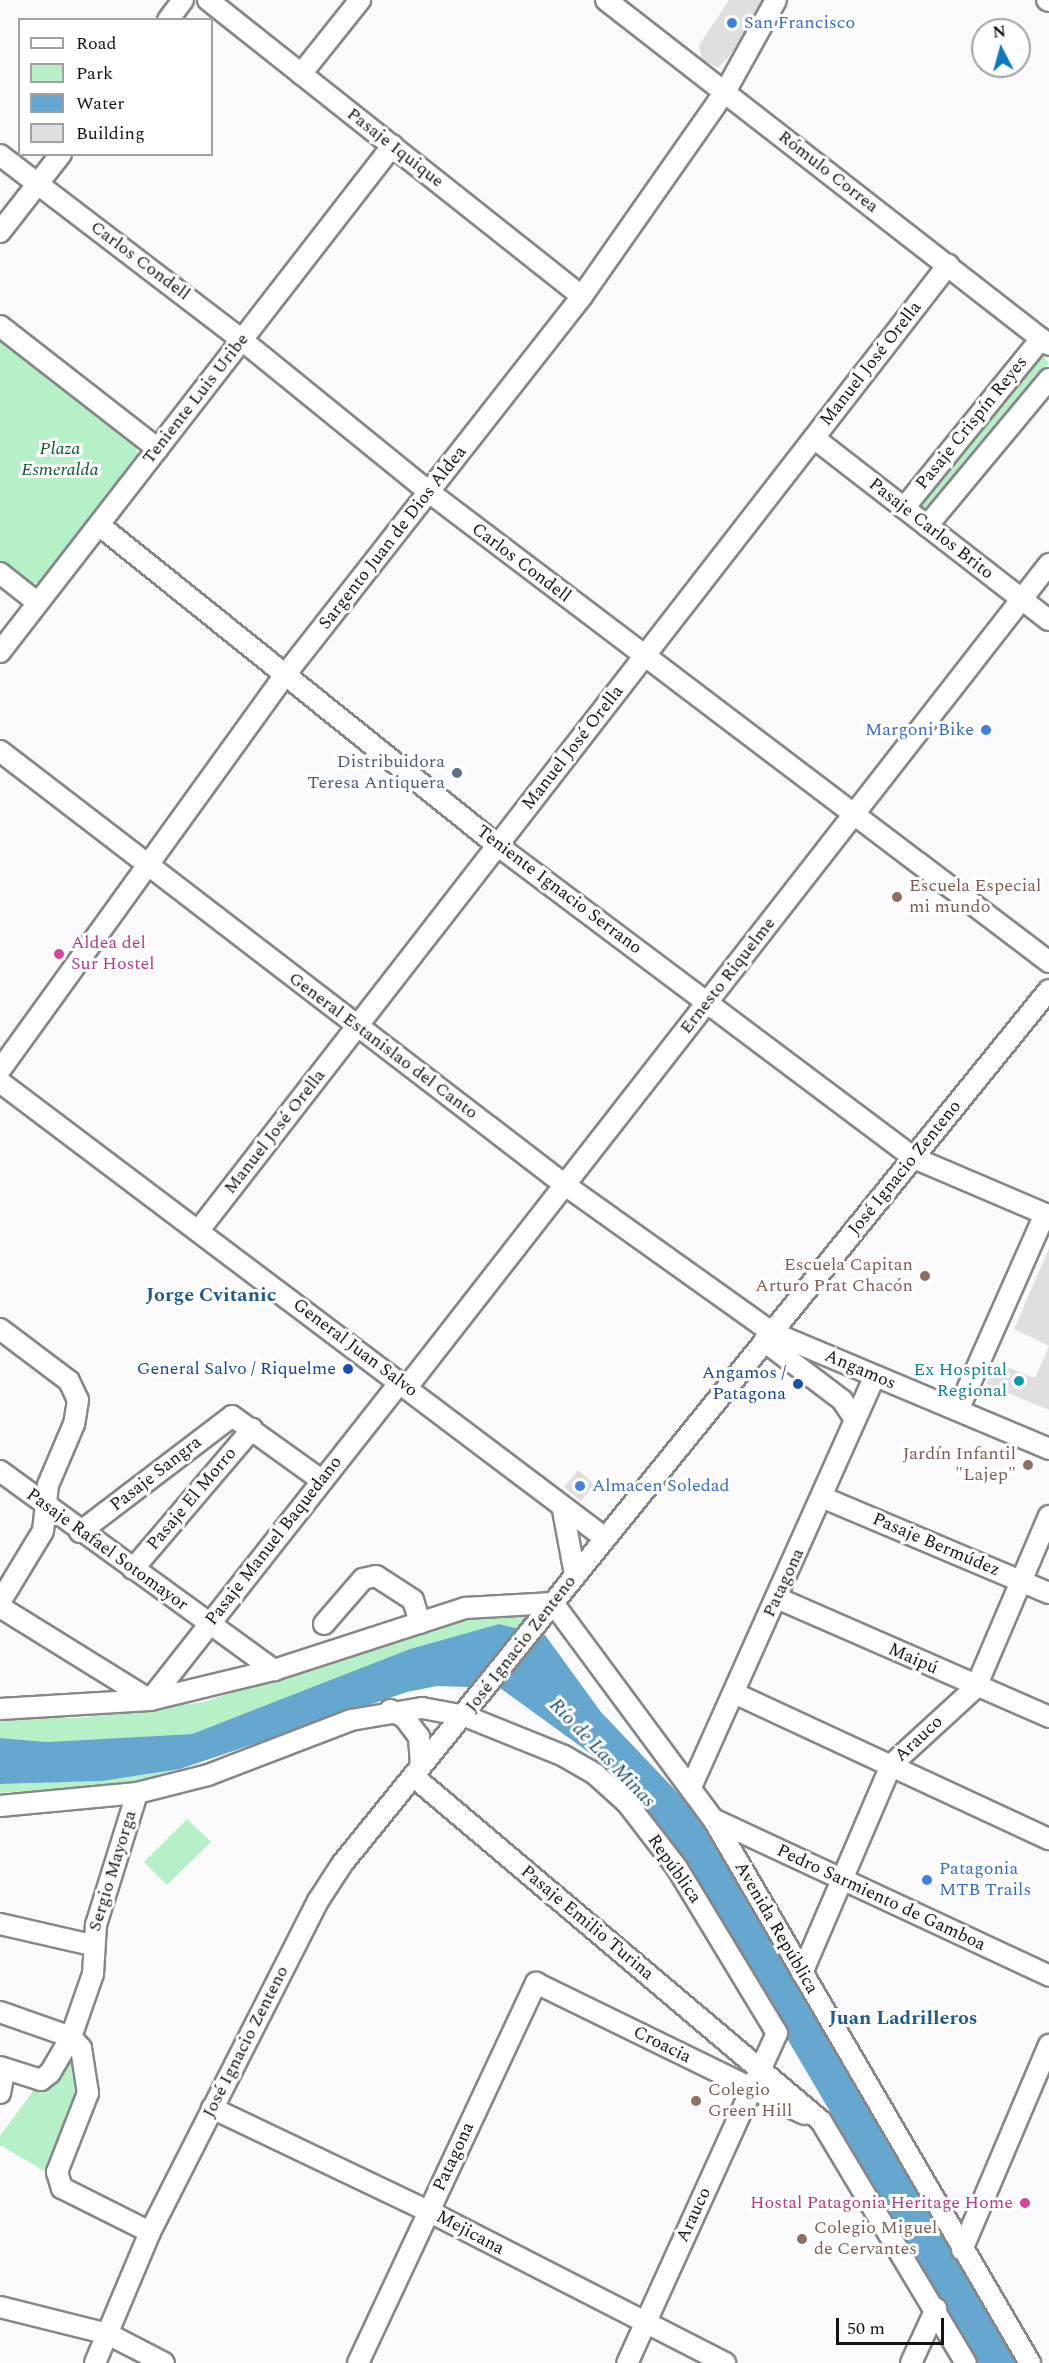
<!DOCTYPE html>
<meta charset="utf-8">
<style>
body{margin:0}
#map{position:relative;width:1049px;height:2363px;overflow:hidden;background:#fafafc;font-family:Spectral,serif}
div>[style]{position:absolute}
.green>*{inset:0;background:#b6f0c7}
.water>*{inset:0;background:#65a7ce}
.building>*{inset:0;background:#e1dedf}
.roads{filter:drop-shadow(2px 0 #878789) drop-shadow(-2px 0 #878789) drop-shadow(0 2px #878789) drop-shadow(0 -2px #878789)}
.minor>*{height:20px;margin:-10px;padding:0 10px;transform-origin:10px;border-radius:10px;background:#fff}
.dots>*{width:16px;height:16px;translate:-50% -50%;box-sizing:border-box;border:3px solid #fff;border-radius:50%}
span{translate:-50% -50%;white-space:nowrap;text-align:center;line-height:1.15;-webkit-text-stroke:6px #fff;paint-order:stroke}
.shop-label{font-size:18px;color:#366cbe}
.left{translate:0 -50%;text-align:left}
.right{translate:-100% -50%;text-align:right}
.street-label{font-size:18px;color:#131314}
.park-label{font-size:18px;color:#08532c;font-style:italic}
.service-label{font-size:18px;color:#4e5e75}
.education-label{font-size:18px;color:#785e54}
.hotel-label{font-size:18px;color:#b23c85}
.transit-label{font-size:18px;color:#164399}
.culture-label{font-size:18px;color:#0d838f}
.neighbourhood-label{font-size:20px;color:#205b8c;font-weight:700}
.water-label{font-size:20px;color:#1b4e6a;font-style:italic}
.legend{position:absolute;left:18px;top:18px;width:195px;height:138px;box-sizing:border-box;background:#fff;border:2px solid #a1a1a1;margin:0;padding:8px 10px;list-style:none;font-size:18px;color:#131314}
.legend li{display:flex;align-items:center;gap:12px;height:30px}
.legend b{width:30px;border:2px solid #a1a1a1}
.north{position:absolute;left:971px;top:18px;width:60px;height:60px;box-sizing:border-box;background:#fff;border:2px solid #a1a1a1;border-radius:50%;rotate:354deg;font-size:16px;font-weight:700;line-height:24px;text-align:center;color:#131314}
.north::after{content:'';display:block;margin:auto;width:21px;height:27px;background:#0b78c2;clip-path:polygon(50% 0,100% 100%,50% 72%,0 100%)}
.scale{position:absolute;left:836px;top:2318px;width:108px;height:27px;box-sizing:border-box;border:3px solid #131314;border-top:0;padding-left:8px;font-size:18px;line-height:21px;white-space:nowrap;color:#131314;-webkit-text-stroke:4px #fff;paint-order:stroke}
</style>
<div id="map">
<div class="green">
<i style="clip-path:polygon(0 335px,134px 441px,138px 456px,45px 582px,26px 584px,0 565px)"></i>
<i style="clip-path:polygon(1039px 352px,1049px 363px,926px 514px,914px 505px)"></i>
<i style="clip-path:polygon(536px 1610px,519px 1629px,499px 1624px,410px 1649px,192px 1734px,47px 1742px,0 1738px,0 1718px,78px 1718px,203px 1702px,485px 1612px)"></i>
<i style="clip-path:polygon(180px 1769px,124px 1784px,0 1793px,0 1784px,102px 1781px)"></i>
<i style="clip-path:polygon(187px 1819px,211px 1842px,167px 1885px,144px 1862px)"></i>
<i style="clip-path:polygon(81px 2048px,88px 2071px,51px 2175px,0 2145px,0 2136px,41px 2080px,58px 2078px)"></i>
</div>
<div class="water">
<i style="clip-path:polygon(499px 1624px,545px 1635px,601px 1712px,696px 1812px,1019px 2363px,978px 2363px,669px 1838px,591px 1754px,500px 1688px,437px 1686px,407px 1692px,180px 1769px,102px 1781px,0 1784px,0 1738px,47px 1742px,192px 1734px,410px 1649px)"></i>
</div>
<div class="building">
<i style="clip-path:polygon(729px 0,762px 0,733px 52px,718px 68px,702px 60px,699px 45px)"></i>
<i style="clip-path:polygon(1049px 1248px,1049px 1346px,1014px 1329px)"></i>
<i style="clip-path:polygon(1049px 1346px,1049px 1410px,987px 1384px,997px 1363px,1035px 1378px)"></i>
<i style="clip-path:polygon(578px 1470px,595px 1485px,581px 1501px,564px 1487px)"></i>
</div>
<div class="roads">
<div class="minor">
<i style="left:208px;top:0;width:477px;rotate:38.4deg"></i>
<i style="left:606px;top:0;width:561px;rotate:37.91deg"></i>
<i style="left:1047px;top:0;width:2px;rotate:27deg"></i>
<i style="left:168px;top:20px;width:25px;rotate:-53deg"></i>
<i style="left:301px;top:74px;width:95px;rotate:-51.4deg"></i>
<i style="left:0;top:155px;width:305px;rotate:37.4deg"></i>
<i style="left:242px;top:340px;width:241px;rotate:39.1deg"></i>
<i style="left:429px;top:492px;width:778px;rotate:37.16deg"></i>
<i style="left:0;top:232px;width:99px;rotate:-52deg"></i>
<i style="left:0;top:326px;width:200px;rotate:37.9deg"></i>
<i style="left:814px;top:438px;width:297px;rotate:37.8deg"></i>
<i style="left:904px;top:508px;width:218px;rotate:-51deg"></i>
<i style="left:99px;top:525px;width:511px;rotate:38.8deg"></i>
<i style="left:497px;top:845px;width:521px;rotate:36.89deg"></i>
<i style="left:914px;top:1158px;width:142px;rotate:23.1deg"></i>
<i style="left:1045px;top:1214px;width:214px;rotate:113.9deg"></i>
<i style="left:927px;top:526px;width:191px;rotate:-50.3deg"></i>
<i style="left:0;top:573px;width:48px;rotate:38.3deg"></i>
<i style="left:0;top:652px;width:641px;rotate:-52.22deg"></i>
<i style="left:0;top:751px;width:712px;rotate:37.53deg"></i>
<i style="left:565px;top:1185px;width:253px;rotate:35.5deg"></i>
<i style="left:771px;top:1332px;width:302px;rotate:22.8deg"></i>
<i style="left:0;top:1070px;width:487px;rotate:-54.2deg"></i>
<i style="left:285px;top:675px;width:482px;rotate:-51.9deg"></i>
<i style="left:582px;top:296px;width:249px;rotate:-55deg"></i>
<i style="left:725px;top:92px;width:105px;rotate:-61deg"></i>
<i style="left:0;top:1082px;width:758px;rotate:37.01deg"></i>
<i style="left:199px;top:1230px;width:1222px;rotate:-52.18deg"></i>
<i style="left:0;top:1329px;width:86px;rotate:37deg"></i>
<i style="left:69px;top:1381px;width:21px;rotate:65deg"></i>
<i style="left:78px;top:1400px;width:24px;rotate:99deg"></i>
<i style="left:74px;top:1424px;width:66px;rotate:113.1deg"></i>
<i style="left:48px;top:1485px;width:46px;rotate:96.2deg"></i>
<i style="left:43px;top:1531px;width:83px;rotate:121.2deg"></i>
<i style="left:764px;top:1341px;width:98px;rotate:37.1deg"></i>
<i style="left:842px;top:1400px;width:23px;rotate:56deg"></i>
<i style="left:407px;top:1387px;width:1044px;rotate:-52.04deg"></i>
<i style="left:0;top:1471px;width:339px;rotate:36deg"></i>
<i style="left:824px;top:1498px;width:244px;rotate:22.9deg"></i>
<i style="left:563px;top:1510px;width:66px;rotate:79.5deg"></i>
<i style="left:80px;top:1532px;width:191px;rotate:-37.3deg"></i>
<i style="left:232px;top:1416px;width:110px;rotate:35.7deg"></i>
<i style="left:133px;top:1569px;width:184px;rotate:-49.6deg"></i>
<i style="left:777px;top:1598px;width:297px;rotate:23.6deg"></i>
<i style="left:0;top:1607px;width:176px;rotate:31.8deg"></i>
<i style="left:150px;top:1700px;width:405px;rotate:-51.8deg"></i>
<i style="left:324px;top:1624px;width:60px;rotate:-49.1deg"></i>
<i style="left:363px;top:1579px;width:13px;rotate:-13deg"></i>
<i style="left:376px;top:1576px;width:44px;rotate:33deg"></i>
<i style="left:413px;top:1600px;width:24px;rotate:73deg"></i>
<i style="left:734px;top:1693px;width:347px;rotate:24.9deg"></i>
<i style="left:0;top:1709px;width:150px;rotate:-3.4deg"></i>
<i style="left:150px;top:1700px;width:128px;rotate:-13.6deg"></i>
<i style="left:274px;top:1670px;width:201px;rotate:-18deg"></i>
<i style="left:465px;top:1608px;width:88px;rotate:-3.3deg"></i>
<i style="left:553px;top:1603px;width:269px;rotate:53.5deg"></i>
<i style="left:713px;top:1819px;width:630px;rotate:59.77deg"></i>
<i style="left:390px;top:1710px;width:16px;rotate:27deg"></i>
<i style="left:404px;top:1717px;width:25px;rotate:53deg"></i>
<i style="left:419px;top:1737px;width:29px;rotate:86deg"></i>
<i style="left:413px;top:1776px;width:534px;rotate:40.22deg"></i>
<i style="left:821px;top:2121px;width:282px;rotate:59.1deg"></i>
<i style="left:691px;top:1787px;width:449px;rotate:-65.9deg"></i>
<i style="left:0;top:1806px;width:138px;rotate:-5.4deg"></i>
<i style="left:137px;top:1793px;width:73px;rotate:-14.2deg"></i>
<i style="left:208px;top:1775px;width:153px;rotate:-21deg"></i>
<i style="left:351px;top:1720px;width:72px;rotate:-9.6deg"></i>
<i style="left:422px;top:1708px;width:44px;rotate:10.5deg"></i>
<i style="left:465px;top:1716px;width:107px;rotate:22deg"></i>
<i style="left:564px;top:1756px;width:36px;rotate:30deg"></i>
<i style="left:595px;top:1774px;width:43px;rotate:42.2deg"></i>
<i style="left:627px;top:1803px;width:82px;rotate:52.4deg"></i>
<i style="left:677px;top:1868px;width:193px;rotate:58.8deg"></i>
<i style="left:777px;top:2033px;width:362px;rotate:114.4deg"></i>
<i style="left:713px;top:1819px;width:371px;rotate:25deg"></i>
<i style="left:0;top:1924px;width:94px;rotate:12.9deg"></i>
<i style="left:802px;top:1973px;width:226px;rotate:-66.8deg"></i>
<i style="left:891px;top:1765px;width:115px;rotate:-42.5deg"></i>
<i style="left:976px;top:1687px;width:186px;rotate:-66.9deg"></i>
<i style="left:0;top:2012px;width:75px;rotate:19.4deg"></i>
<i style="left:71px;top:2037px;width:15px;rotate:48deg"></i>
<i style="left:81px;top:2048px;width:46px;rotate:81.2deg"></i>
<i style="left:88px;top:2093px;width:85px;rotate:111.4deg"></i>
<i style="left:57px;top:2172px;width:17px;rotate:73deg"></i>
<i style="left:62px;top:2188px;width:98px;rotate:26.6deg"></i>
<i style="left:0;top:2067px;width:43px;rotate:17.6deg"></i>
<i style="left:41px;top:2080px;width:11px;rotate:-38deg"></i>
<i style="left:50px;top:2073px;width:42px;rotate:-59.7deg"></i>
<i style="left:71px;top:2037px;width:67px;rotate:-70.8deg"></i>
<i style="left:93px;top:1974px;width:49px;rotate:-86.5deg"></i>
<i style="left:96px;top:1925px;width:138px;rotate:-72.7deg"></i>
<i style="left:0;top:2093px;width:25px;rotate:-79deg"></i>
<i style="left:212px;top:2108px;width:239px;rotate:25.5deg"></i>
<i style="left:428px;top:2211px;width:334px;rotate:27.1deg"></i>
<i style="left:962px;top:2250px;width:223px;rotate:-67deg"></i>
<i style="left:0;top:2307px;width:111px;rotate:14deg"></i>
<i style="left:108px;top:2334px;width:63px;rotate:27.4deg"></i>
<i style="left:95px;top:2363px;width:142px;rotate:-67.2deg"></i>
<i style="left:150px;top:2232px;width:371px;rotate:-63.1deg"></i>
<i style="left:318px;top:1901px;width:44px;rotate:-57deg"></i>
<i style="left:342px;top:1864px;width:1124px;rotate:-51.03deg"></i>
<i style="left:358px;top:2363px;width:420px;rotate:-64.9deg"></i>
<i style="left:536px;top:1983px;width:299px;rotate:26deg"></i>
<i style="left:911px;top:2363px;width:60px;rotate:-65.2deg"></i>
</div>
</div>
<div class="dots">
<i style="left:732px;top:23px;background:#3f7fe0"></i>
<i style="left:986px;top:730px;background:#3f7fe0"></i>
<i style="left:457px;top:773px;background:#5c6f8a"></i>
<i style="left:897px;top:897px;background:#8d6e63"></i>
<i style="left:59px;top:954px;background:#d1479c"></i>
<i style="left:925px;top:1276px;background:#8d6e63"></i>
<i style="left:348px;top:1369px;background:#1a4fb4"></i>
<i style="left:1019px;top:1381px;background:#0f9aa8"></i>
<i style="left:798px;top:1384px;background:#1a4fb4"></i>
<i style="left:1028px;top:1465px;background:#8d6e63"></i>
<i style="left:580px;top:1486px;background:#3f7fe0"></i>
<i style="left:927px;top:1880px;background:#3f7fe0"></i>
<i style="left:696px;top:2101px;background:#8d6e63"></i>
<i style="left:1025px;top:2203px;background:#d1479c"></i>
<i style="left:802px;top:2239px;background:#8d6e63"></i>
</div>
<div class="shop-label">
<span class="left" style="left:744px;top:23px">San Francisco</span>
<span class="right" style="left:974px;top:730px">Margoni Bike</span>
<span class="left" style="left:592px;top:1486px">Almacen Soledad</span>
<span class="left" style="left:939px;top:1880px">Patagonia<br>MTB Trails</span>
</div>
<div class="street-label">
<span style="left:395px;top:148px;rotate:38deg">Pasaje Iquique</span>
<span style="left:828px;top:172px;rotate:38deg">Rómulo Correa</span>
<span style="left:140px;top:261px;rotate:37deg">Carlos Condell</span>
<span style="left:871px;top:364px;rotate:-52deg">Manuel José Orella</span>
<span style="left:196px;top:399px;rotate:-52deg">Teniente Luis Uribe</span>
<span style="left:972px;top:423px;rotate:-51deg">Pasaje Crispín Reyes</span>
<span style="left:931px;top:529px;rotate:38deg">Pasaje Carlos Brito</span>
<span style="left:393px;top:538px;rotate:-52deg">Sargento Juan de Dios Aldea</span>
<span style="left:521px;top:563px;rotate:37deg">Carlos Condell</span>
<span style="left:573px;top:748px;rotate:-52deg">Manuel José Orella</span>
<span style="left:559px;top:890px;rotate:37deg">Teniente Ignacio Serrano</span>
<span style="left:728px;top:976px;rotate:-52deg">Ernesto Riquelme</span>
<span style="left:383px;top:1046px;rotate:37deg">General Estanislao del Canto</span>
<span style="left:275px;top:1132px;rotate:-52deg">Manuel José Orella</span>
<span style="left:905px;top:1168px;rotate:-51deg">José Ignacio Zenteno</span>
<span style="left:355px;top:1348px;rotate:37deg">General Juan Salvo</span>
<span style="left:860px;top:1370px;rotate:23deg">Angamos</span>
<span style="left:156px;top:1474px;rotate:-38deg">Pasaje Sangra</span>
<span style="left:192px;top:1499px;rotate:-50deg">Pasaje El Morro</span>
<span style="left:274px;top:1541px;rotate:-52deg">Pasaje Manuel Baquedano</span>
<span style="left:936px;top:1545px;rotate:23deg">Pasaje Bermúdez</span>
<span style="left:107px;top:1550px;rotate:36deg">Pasaje Rafael Sotomayor</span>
<span style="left:784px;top:1583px;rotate:-65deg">Patagona</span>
<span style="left:521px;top:1644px;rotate:-52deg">José Ignacio Zenteno</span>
<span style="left:913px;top:1659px;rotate:24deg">Maipú</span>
<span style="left:919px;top:1739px;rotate:-43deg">Arauco</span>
<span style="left:674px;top:1869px;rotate:55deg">República</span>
<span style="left:113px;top:1871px;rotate:-73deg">Sergio Mayorga</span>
<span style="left:881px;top:1898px;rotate:25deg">Pedro Sarmiento de Gamboa</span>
<span style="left:587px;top:1923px;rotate:40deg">Pasaje Emilio Turina</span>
<span style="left:776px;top:1928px;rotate:60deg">Avenida República</span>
<span style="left:246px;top:2042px;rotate:-63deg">José Ignacio Zenteno</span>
<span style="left:662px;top:2045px;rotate:26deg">Croacia</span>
<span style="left:454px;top:2157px;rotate:-65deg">Patagona</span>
<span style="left:694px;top:2215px;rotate:-65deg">Arauco</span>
<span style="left:470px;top:2233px;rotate:28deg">Mejicana</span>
</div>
<div class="park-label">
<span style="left:60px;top:460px">Plaza<br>Esmeralda</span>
</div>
<div class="service-label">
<span class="right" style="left:445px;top:773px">Distribuidora<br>Teresa Antiquera</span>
</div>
<div class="education-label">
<span class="left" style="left:909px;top:897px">Escuela Especial<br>mi mundo</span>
<span class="right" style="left:913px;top:1276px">Escuela Capitan<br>Arturo Prat Chacón</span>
<span class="right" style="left:1016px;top:1465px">Jardín Infantil<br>"Lajep"</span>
<span class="left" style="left:708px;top:2101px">Colegio<br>Green Hill</span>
<span class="left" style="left:814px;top:2239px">Colegio Miguel<br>de Cervantes</span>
</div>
<div class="hotel-label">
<span class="left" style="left:71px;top:954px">Aldea del<br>Sur Hostel</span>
<span class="right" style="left:1013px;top:2203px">Hostal Patagonia Heritage Home</span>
</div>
<div class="transit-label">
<span class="right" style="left:336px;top:1369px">General Salvo / Riquelme</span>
<span class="right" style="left:786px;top:1384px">Angamos /<br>Patagona</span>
</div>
<div class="culture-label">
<span class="right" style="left:1007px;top:1381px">Ex Hospital<br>Regional</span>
</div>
<div class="neighbourhood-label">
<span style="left:211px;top:1295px">Jorge Cvitanic</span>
<span style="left:903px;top:2018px">Juan Ladrilleros</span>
</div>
<div class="water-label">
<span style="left:602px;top:1753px;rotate:46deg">Río de Las Minas</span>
</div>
<ul class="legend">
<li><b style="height:8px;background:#fff"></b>Road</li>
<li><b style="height:16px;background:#b6f0c7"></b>Park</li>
<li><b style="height:16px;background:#65a7ce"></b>Water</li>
<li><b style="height:16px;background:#e1dedf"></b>Building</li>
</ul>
<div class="north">N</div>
<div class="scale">50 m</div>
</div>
